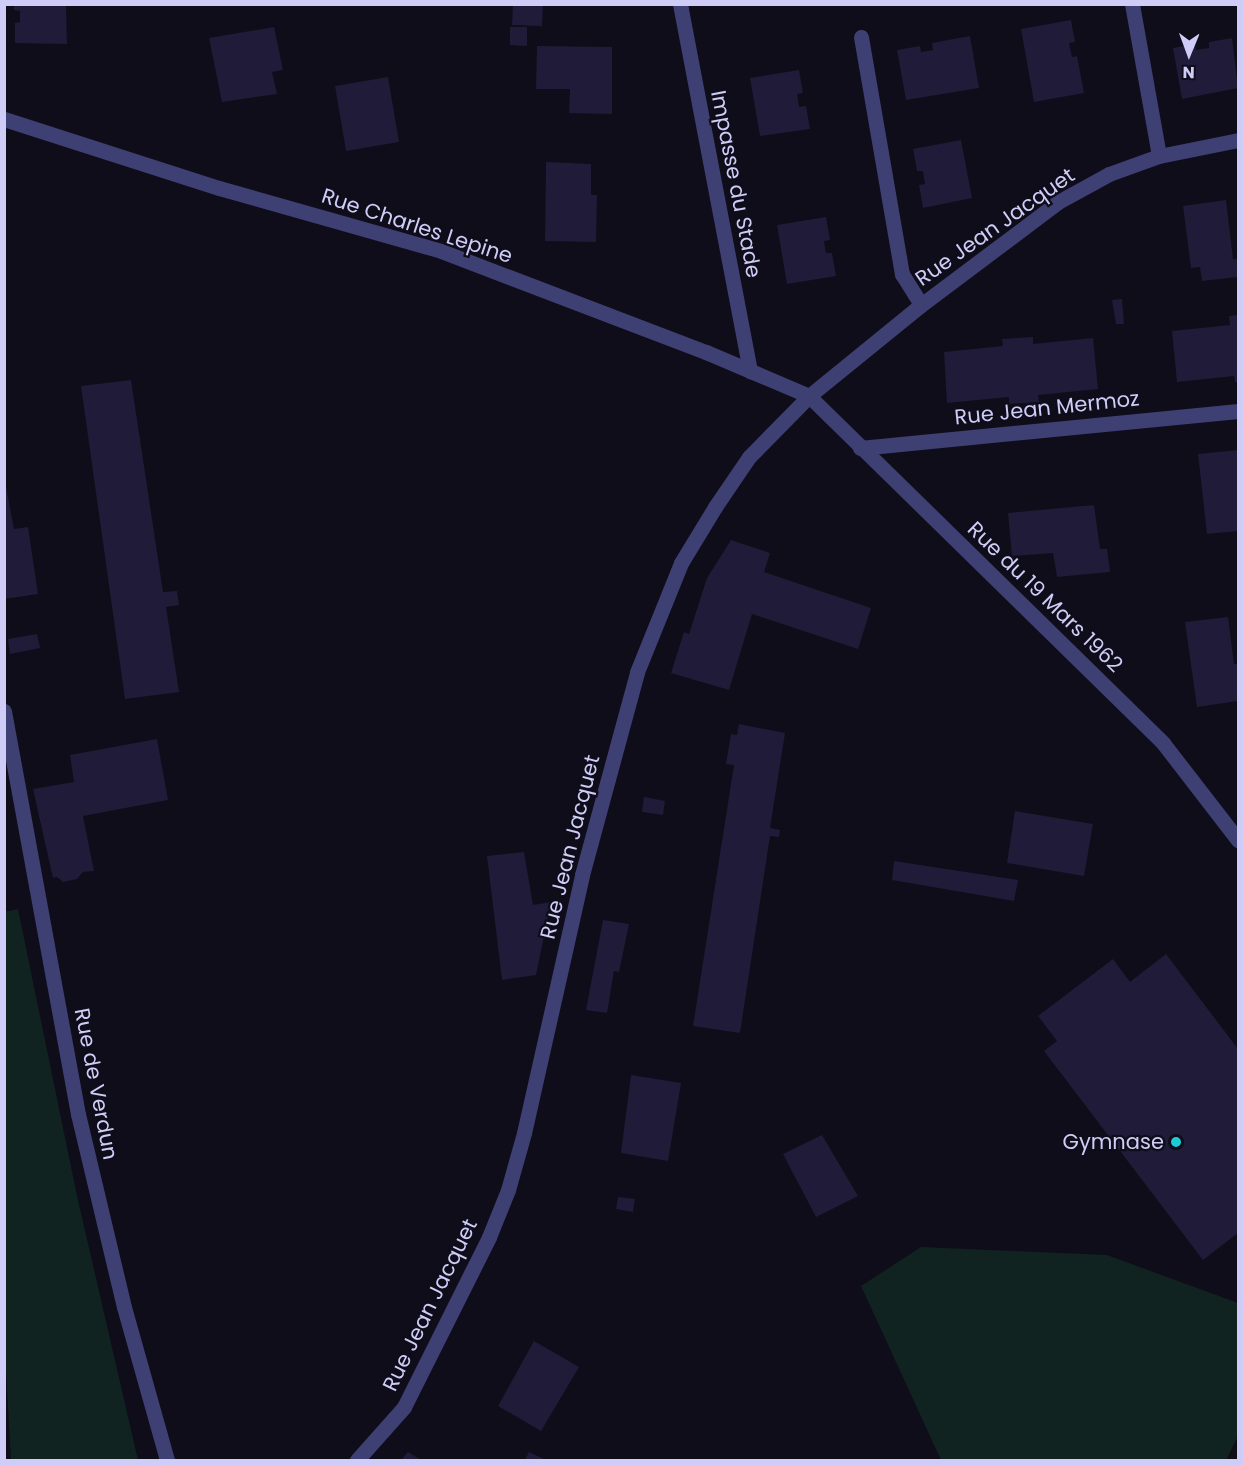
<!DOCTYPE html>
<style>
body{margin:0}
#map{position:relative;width:1243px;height:1465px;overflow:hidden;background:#0e0d19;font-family:Poppins,sans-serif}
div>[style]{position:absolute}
.green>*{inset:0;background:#112321}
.building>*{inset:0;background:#201b38}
.street>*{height:15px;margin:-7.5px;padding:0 7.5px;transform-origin:7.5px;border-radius:7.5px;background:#3e3f73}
.dots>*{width:16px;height:16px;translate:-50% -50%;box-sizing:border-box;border:3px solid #0e0d19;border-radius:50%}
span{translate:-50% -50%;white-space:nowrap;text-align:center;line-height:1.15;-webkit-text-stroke:4.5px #0e0d19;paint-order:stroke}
.street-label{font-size:21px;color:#cfccf8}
.poi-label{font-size:21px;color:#cfccf8}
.right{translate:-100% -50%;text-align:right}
.frame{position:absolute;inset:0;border:6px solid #cfccf8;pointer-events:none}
.north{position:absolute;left:1159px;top:24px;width:60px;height:60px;-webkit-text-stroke:4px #0e0d19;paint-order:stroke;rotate:181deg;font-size:16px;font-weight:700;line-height:24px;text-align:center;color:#cfccf8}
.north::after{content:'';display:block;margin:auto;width:21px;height:27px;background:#cfccf8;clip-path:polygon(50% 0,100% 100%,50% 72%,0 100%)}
</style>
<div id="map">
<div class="green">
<i style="clip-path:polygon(18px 909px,77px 1196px,138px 1460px,11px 1460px,4px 1334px,4px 912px)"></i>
<i style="clip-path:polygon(921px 1247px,1107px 1255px,1238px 1303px,1238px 1436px,1226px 1460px,941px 1460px,861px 1286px)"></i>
</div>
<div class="building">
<i style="clip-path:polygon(14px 4px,66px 4px,67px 44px,15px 43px,15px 23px,20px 22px,20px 11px,14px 10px)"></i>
<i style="clip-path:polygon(513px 4px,543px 4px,542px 26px,512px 25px)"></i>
<i style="clip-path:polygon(1071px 20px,1075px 42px,1069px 43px,1072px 57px,1077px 56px,1084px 93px,1034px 102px,1021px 29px)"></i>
<i style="clip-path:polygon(274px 27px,283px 70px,272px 72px,277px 94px,222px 102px,209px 38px)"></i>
<i style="clip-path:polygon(510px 27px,527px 27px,527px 46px,510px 45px)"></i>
<i style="clip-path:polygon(970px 36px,979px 88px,906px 100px,897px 50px,920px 46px,921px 52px,933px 50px,932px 43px)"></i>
<i style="clip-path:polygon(1232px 38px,1238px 88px,1182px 99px,1173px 48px,1195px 44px,1196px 50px,1209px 48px,1209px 42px)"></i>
<i style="clip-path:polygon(537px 46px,612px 47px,612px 114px,569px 113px,570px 89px,536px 89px)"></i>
<i style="clip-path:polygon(799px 70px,803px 93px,797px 94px,799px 107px,806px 106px,810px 129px,760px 136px,750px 78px)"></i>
<i style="clip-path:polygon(388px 77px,399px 142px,346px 151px,335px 86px)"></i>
<i style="clip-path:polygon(961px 140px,972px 198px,923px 208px,919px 185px,925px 184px,923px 171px,917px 171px,913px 149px)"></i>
<i style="clip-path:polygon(546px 162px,591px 164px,591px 195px,597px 195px,596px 242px,545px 241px)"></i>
<i style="clip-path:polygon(1226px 200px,1233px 259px,1238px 259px,1238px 277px,1202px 281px,1200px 267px,1191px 268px,1183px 206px)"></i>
<i style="clip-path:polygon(826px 217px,830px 240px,824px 241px,826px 253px,832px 253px,836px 276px,787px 284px,777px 225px)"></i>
<i style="clip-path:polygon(1122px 299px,1124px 324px,1116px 324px,1112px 300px)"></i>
<i style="clip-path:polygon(1238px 315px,1238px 382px,1235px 382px,1234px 376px,1177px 382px,1172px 331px,1230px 325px,1229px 316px)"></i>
<i style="clip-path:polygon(1033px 337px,1033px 344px,1093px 338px,1098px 389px,1038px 395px,1039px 402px,1009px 404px,1009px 397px,947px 403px,944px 352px,1003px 346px,1002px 339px)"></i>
<i style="clip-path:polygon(131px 380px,163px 592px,177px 591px,179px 605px,166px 607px,179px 692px,125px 699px,81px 386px)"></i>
<i style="clip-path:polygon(1238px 450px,1238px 531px,1207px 534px,1198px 454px)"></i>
<i style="clip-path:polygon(4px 476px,14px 529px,28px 527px,38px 594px,4px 599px)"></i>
<i style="clip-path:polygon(1094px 505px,1100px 549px,1107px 549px,1110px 572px,1057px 577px,1053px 553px,1012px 556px,1008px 513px)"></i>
<i style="clip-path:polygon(731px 540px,770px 553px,764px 572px,871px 608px,858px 649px,752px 614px,729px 690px,671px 673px,684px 632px,689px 634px,707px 578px)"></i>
<i style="clip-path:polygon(1228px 617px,1234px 664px,1238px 664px,1238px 701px,1197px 707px,1185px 622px)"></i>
<i style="clip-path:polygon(37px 634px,40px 648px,10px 654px,8px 639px)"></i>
<i style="clip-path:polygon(739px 724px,785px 733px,770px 828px,780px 830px,779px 837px,770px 836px,740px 1033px,693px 1026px,734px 765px,726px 764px,731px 734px,737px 735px)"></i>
<i style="clip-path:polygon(157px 739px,168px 800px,83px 816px,94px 871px,83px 872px,77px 879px,63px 882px,57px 877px,53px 878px,33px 789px,74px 782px,70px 755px)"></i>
<i style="clip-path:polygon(644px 797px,665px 801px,663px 815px,642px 812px)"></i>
<i style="clip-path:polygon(1015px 811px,1093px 824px,1084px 876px,1007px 863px)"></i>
<i style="clip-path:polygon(524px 852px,533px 905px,551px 902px,536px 975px,502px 980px,487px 856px)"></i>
<i style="clip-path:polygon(894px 861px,1018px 880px,1014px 901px,892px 880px)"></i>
<i style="clip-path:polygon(603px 920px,629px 924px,619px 972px,614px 971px,607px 1013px,586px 1010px)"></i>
<i style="clip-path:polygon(1166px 954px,1238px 1049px,1238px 1233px,1203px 1260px,1044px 1051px,1057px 1041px,1038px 1016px,1113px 959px,1130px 982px)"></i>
<i style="clip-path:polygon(631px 1075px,681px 1083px,668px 1161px,621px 1153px)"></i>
<i style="clip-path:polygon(822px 1135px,858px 1196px,816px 1217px,783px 1154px)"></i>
<i style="clip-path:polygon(618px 1197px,635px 1199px,633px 1212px,616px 1209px)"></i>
<i style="clip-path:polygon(534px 1341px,579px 1367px,541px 1431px,498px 1406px)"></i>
<i style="clip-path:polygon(408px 1452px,421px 1460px,401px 1460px)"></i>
<i style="clip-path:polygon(529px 1452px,546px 1460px,525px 1460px)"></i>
</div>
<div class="street">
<i style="left:680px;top:4px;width:374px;rotate:79.2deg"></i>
<i style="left:1132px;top:4px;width:154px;rotate:79.9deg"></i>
<i style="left:861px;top:37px;width:241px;rotate:80.2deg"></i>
<i style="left:902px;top:274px;width:36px;rotate:58deg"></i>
<i style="left:4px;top:119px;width:226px;rotate:17.8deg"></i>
<i style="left:219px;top:188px;width:231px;rotate:15.8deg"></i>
<i style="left:441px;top:251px;width:284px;rotate:20.9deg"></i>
<i style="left:706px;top:352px;width:112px;rotate:23.1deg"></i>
<i style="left:809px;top:396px;width:496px;rotate:44.4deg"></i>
<i style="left:1163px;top:743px;width:123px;rotate:52.3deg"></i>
<i style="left:860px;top:448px;width:380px;rotate:-5.6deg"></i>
<i style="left:4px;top:711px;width:410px;rotate:79.6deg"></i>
<i style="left:78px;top:1114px;width:198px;rotate:76.6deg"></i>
<i style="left:124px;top:1307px;width:159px;rotate:74.3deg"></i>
<i style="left:357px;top:1460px;width:71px;rotate:-48.4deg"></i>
<i style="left:404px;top:1407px;width:190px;rotate:-63.4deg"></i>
<i style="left:489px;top:1237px;width:51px;rotate:-68deg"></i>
<i style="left:508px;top:1190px;width:59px;rotate:-74.3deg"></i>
<i style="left:524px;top:1133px;width:264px;rotate:-77.3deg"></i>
<i style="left:582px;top:875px;width:210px;rotate:-74.8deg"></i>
<i style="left:637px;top:672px;width:118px;rotate:-68deg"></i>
<i style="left:681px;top:563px;width:66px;rotate:-58.7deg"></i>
<i style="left:715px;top:507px;width:60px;rotate:-55.8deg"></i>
<i style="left:749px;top:457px;width:86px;rotate:-45.5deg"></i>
<i style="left:809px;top:396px;width:144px;rotate:-39.1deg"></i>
<i style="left:921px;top:305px;width:171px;rotate:-36.9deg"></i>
<i style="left:1058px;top:202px;width:58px;rotate:-28.8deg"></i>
<i style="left:1109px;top:174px;width:53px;rotate:-19.8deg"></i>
<i style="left:1159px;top:156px;width:81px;rotate:-11.4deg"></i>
</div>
<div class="dots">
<i style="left:1176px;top:1142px;background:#1ccbd4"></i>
</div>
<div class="street-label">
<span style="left:736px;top:184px;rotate:79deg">Impasse du Stade</span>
<span style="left:417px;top:226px;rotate:18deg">Rue Charles Lepine</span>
<span style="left:995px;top:227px;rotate:-35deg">Rue Jean Jacquet</span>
<span style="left:1047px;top:408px;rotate:-6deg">Rue Jean Mermoz</span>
<span style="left:1045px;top:597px;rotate:44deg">Rue du 19 Mars 1962</span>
<span style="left:570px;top:847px;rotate:-76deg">Rue Jean Jacquet</span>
<span style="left:96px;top:1084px;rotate:79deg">Rue de Verdun</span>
<span style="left:430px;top:1305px;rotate:-64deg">Rue Jean Jacquet</span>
</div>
<div class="poi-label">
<span class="right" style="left:1164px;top:1142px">Gymnase</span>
</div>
<div class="frame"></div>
<div class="north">N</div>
</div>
